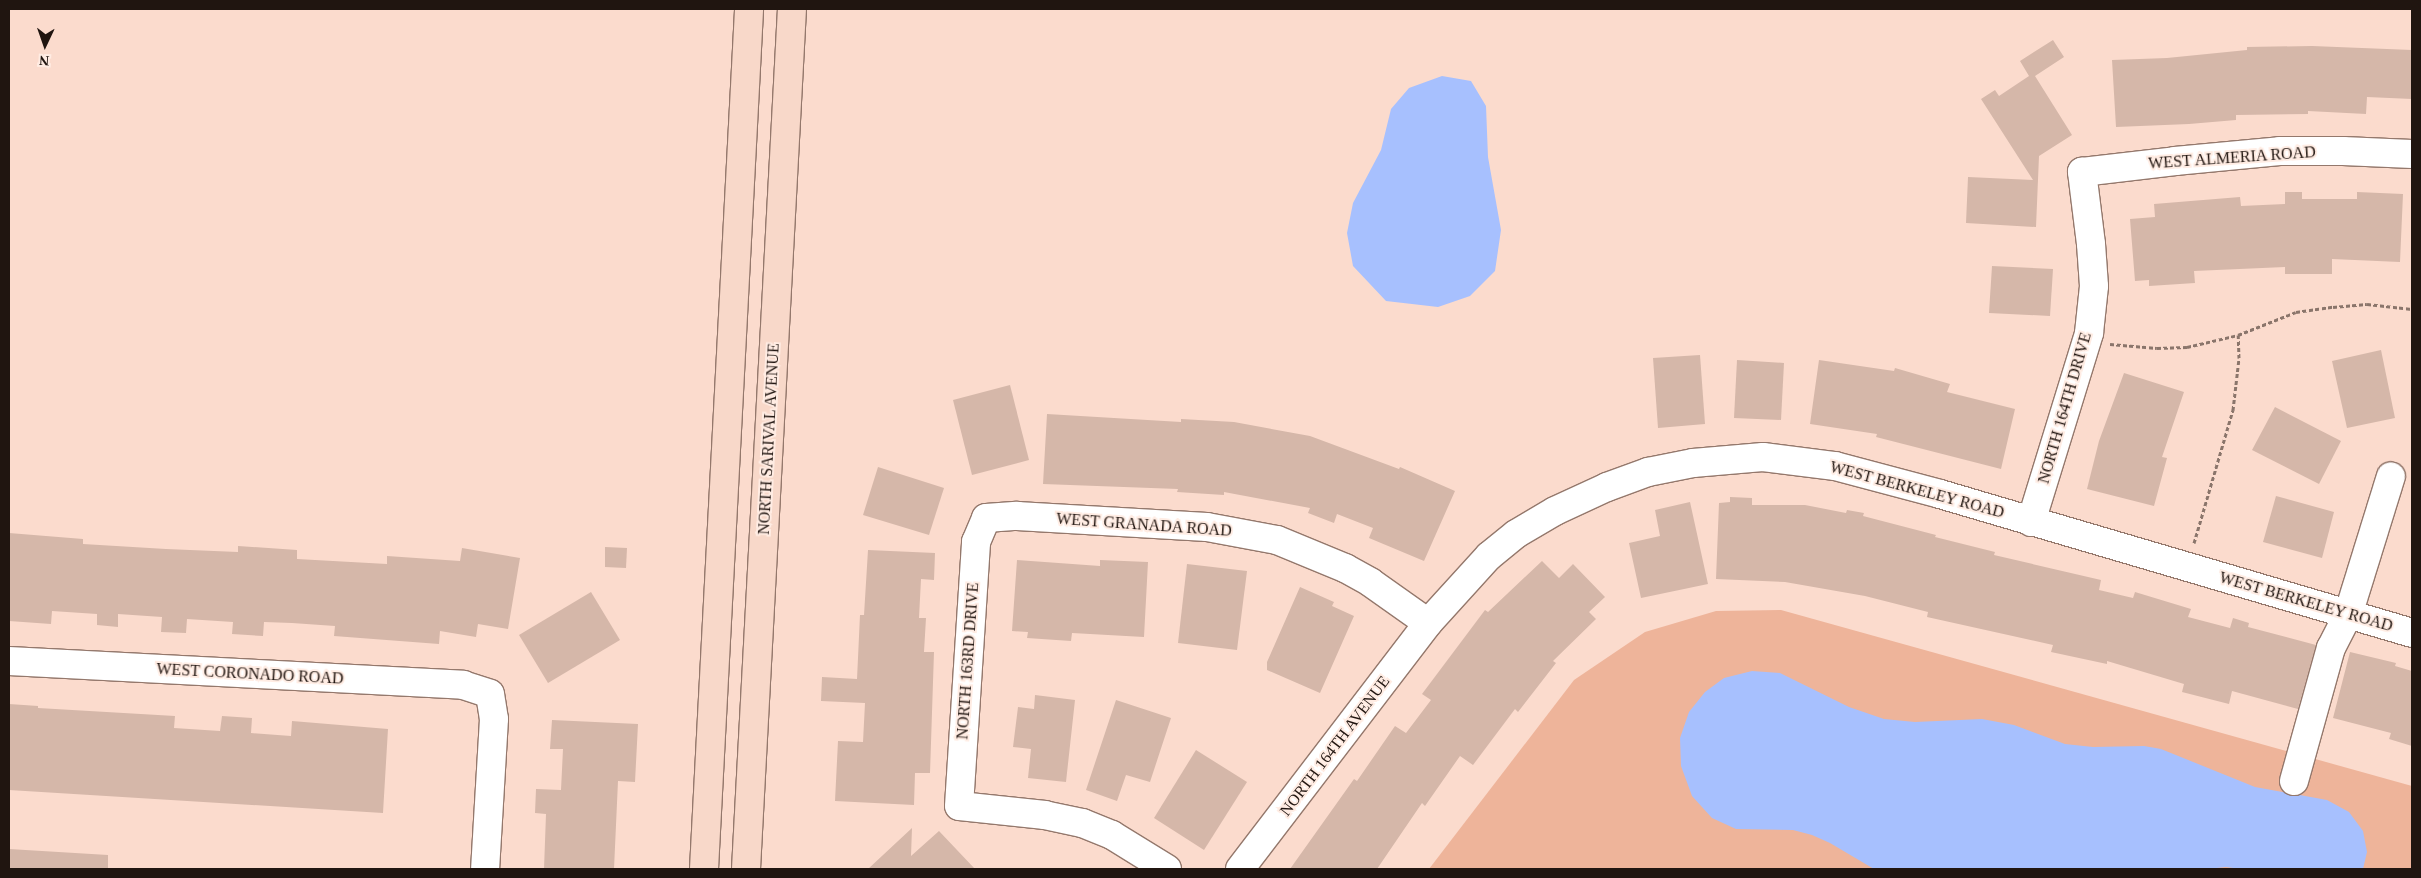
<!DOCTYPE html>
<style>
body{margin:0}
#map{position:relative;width:2421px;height:878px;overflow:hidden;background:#fbdbcd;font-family:Georgia,serif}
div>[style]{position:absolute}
.green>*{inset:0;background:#eeb49a}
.water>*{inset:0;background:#a7c0fe}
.building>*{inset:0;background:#d5b7a9}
.path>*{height:3px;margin-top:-1.5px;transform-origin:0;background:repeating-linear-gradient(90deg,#8a756b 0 4px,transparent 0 6.5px)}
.roads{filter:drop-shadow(1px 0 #94786c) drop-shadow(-1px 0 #94786c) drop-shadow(0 1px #94786c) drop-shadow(0 -1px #94786c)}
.minor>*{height:28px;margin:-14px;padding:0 14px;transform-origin:14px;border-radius:14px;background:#fff}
.major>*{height:28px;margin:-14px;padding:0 14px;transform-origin:14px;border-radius:14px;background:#f8d8c9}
span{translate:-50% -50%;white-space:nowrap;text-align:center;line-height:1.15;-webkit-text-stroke:4px #ffece3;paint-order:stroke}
.street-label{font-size:16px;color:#201510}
.frame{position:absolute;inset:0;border:10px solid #201510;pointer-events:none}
.north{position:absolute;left:20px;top:20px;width:50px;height:50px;-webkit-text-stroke:4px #ffece3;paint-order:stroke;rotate:183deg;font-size:14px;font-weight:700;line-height:20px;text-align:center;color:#201510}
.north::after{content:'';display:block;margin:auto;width:18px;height:22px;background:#201510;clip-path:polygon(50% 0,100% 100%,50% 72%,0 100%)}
</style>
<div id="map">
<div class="green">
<i style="clip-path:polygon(1781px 610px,2412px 786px,2412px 869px,1429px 869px,1574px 680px,1645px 632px,1716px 611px)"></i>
</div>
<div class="water">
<i style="clip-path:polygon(1442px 76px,1471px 81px,1486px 106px,1488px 157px,1501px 230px,1495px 271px,1470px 296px,1438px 307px,1386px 301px,1353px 266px,1347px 233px,1353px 203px,1381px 150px,1391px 109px,1409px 88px)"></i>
<i style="clip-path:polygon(1752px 671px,1780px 673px,1849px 707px,1884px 719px,1915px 722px,1982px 719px,2014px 725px,2065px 744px,2093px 747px,2144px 746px,2161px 749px,2255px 787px,2327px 800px,2349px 812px,2363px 831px,2367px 852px,2363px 869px,2241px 869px,2226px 867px,2207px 869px,1874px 869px,1830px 843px,1812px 835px,1793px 830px,1736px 829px,1712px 818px,1692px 796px,1681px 766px,1680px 738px,1689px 712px,1705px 692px,1724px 678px)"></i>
</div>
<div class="building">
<i style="clip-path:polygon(2053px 40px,2064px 57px,2035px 76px,2072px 135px,2039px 156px,2036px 227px,1966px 223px,1968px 177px,2033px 180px,1981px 99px,1995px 90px,1999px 96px,2029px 76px,2020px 61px)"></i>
<i style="clip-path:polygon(2312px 46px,2412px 50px,2412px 99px,2367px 97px,2366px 114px,2308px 111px,2308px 114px,2236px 115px,2236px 120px,2189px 124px,2116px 127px,2112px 60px,2167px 58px,2247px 50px,2247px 47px)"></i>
<i style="clip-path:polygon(2285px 192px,2302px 192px,2302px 199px,2357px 199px,2357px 192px,2403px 194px,2400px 262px,2332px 259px,2332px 274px,2285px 274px,2285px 267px,2194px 271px,2195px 283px,2149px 286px,2149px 280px,2135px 281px,2130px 219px,2155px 217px,2154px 204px,2240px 197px,2241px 206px,2285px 204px)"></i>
<i style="clip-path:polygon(1992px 266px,2053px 269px,2050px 316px,1989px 313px)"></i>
<i style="clip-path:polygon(2381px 350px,2395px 418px,2347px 428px,2332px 361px)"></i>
<i style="clip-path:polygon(1700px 355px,1705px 424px,1658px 428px,1653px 358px)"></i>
<i style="clip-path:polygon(1737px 360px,1784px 363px,1781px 420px,1734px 418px)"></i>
<i style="clip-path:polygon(1819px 360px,1894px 371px,1895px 368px,1950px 384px,1947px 392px,2015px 409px,2001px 469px,1876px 437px,1877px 434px,1810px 424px)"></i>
<i style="clip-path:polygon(2124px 373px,2184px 392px,2162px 457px,2167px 458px,2154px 506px,2087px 489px,2099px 441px)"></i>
<i style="clip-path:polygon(1010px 385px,1029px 460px,972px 475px,953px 400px)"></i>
<i style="clip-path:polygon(2275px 407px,2341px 441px,2319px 484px,2252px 450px)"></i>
<i style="clip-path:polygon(1047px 414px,1181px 422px,1181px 419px,1234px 422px,1310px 436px,1399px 469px,1400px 467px,1455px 491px,1424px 561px,1369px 538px,1373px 528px,1337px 514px,1334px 523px,1308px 513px,1310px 508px,1224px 492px,1224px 495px,1177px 492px,1178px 489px,1043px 484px)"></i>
<i style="clip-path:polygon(878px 467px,944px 488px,929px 535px,863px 515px)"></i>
<i style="clip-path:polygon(2276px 496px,2334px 512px,2322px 558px,2263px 542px)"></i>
<i style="clip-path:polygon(1730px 497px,1752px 498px,1752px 505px,1805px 505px,1846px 513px,1847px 510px,1864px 513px,1863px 516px,1936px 535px,1935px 537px,1995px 552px,1994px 555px,2101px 580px,2099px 590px,2133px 598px,2135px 592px,2191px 609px,2188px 617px,2230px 628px,2233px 618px,2249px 623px,2248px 627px,2316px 645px,2298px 709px,2232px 691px,2229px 704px,2182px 692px,2184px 684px,2107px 661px,2107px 664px,2051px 652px,2053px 645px,1927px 617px,1928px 612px,1865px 596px,1785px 582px,1716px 579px,1719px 503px,1730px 502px)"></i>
<i style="clip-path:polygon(1690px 502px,1708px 584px,1641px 598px,1629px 543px,1660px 536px,1655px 510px)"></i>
<i style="clip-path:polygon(9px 533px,83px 539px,83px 544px,166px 549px,238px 552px,238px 546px,297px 550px,297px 559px,387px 564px,387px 556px,460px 561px,462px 548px,520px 558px,508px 629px,478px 624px,476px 637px,440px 631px,439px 644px,334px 636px,335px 626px,292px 623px,264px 622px,263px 636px,232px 634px,233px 622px,187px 619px,186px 633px,161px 632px,162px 617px,118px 614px,118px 627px,97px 625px,97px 614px,52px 611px,51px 624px,9px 621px)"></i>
<i style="clip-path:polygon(605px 547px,627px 548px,626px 568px,605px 567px)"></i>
<i style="clip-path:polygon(868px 550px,935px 553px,934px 580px,921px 579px,919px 618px,926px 618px,924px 652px,934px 652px,930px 773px,915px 773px,914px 805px,835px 801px,838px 741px,863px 742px,865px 703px,821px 701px,822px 677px,857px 679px,860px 615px,864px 615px)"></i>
<i style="clip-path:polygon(1017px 560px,1100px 566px,1100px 560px,1148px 562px,1144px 637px,1072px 633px,1071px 641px,1027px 638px,1028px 632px,1012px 631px)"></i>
<i style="clip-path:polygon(1542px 561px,1559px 578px,1573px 564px,1605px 597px,1589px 612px,1596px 619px,1553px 661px,1556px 663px,1518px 712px,1515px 709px,1473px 765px,1460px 756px,1425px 806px,1422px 803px,1377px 869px,1290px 869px,1354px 779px,1357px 781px,1395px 726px,1406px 733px,1431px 700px,1422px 694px,1485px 610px,1488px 612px)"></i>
<i style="clip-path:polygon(1187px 564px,1247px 571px,1237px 650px,1178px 643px)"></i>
<i style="clip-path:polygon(1300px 587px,1334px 602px,1332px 606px,1354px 616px,1320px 693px,1267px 670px,1267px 662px)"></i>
<i style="clip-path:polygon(591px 592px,620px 640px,548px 683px,519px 635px)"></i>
<i style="clip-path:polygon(2350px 652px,2396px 663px,2395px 666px,2412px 671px,2412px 746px,2389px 739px,2391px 733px,2333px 718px)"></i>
<i style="clip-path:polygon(1035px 695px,1075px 700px,1066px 782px,1028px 778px,1031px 749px,1013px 747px,1018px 707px,1034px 709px)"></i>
<i style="clip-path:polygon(1116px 700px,1171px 718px,1150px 782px,1126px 775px,1117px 801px,1086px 790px)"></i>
<i style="clip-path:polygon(9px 704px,38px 706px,38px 708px,175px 716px,174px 728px,220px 731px,222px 716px,252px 718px,251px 733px,291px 736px,292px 721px,388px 729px,383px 813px,9px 790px)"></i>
<i style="clip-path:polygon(552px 720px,638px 724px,635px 782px,618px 781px,614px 869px,544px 869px,546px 814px,535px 813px,536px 789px,561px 790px,563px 749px,550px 749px)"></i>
<i style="clip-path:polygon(1196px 750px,1247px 782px,1204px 850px,1154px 818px)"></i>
<i style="clip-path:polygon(912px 828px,911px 856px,939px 831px,975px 869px,868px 869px)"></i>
<i style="clip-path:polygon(9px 849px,108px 855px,108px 869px,9px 869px)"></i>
</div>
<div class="path">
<i style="left:2110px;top:344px;width:47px;rotate:4.9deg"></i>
<i style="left:2157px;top:348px;width:30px;rotate:-2deg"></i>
<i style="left:2187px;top:347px;width:52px;rotate:-13.2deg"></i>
<i style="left:2238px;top:335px;width:62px;rotate:-21.6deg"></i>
<i style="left:2296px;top:312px;width:37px;rotate:-8deg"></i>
<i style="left:2333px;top:307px;width:34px;rotate:-5deg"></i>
<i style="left:2367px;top:304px;width:45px;rotate:6.3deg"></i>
<i style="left:2194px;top:543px;width:139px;rotate:-73.7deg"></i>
<i style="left:2233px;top:410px;width:52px;rotate:-83.4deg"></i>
<i style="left:2239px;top:358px;width:23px;rotate:-92deg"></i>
</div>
<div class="roads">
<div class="minor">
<i style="left:2031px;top:522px;width:198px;rotate:-72.9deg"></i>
<i style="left:2089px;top:333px;width:47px;rotate:-83.9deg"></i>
<i style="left:2094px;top:286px;width:42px;rotate:-94.1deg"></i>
<i style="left:2091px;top:244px;width:73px;rotate:-97.1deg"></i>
<i style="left:2082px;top:172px;width:94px;rotate:-6.7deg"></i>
<i style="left:2175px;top:161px;width:105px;rotate:-5.4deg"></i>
<i style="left:2280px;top:151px;width:63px"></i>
<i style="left:2343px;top:151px;width:69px;rotate:2.5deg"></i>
<i style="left:9px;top:661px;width:455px;rotate:3deg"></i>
<i style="left:463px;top:685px;width:28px;rotate:18deg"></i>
<i style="left:490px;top:694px;width:25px;rotate:81deg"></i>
<i style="left:494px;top:719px;width:150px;rotate:93.4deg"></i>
<i style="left:2294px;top:781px;width:138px;rotate:-74.5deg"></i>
<i style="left:2331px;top:648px;width:37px;rotate:-63deg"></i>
<i style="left:2348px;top:615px;width:145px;rotate:-72.8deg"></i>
<i style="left:1167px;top:869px;width:65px;rotate:-148.3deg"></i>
<i style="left:1112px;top:835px;width:32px;rotate:-158deg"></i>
<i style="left:1082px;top:823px;width:38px;rotate:-168deg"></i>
<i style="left:1045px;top:815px;width:86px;rotate:-174deg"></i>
<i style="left:959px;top:806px;width:265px;rotate:-86.3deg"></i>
<i style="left:976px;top:542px;width:26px;rotate:-67deg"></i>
<i style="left:986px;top:518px;width:31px;rotate:-4deg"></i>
<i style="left:1017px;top:516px;width:190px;rotate:3.3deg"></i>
<i style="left:1207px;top:527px;width:71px;rotate:10.5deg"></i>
<i style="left:1277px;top:540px;width:74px;rotate:22.4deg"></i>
<i style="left:1345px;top:568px;width:29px;rotate:29deg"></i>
<i style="left:1370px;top:582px;width:71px;rotate:35.3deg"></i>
<i style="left:1240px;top:869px;width:310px;rotate:-52.6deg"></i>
<i style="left:1428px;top:623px;width:91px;rotate:-47.7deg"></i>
<i style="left:1489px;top:556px;width:35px;rotate:-39deg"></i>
<i style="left:1516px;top:534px;width:45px;rotate:-30.5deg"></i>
<i style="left:1555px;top:511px;width:57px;rotate:-24.8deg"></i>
<i style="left:1607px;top:487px;width:44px;rotate:-20.1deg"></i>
<i style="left:1648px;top:472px;width:46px;rotate:-11.3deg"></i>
<i style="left:1693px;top:463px;width:70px;rotate:-4.9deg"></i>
<i style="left:1763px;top:457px;width:73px;rotate:7.1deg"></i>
<i style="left:1835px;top:466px;width:109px;rotate:14.9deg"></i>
<i style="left:1940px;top:494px;width:492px;rotate:16.4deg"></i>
</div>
<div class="major">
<i style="left:704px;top:869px;width:861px;rotate:-87deg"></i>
<i style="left:746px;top:869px;width:861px;rotate:-86.94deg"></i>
</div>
</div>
<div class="street-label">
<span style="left:2232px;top:158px;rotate:-4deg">WEST ALMERIA ROAD</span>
<span style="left:2065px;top:408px;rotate:-74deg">NORTH 164TH DRIVE</span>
<span style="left:769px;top:439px;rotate:-87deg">NORTH SARIVAL AVENUE</span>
<span style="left:1917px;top:490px;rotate:15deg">WEST BERKELEY ROAD</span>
<span style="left:1144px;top:525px;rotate:4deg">WEST GRANADA ROAD</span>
<span style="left:2306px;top:602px;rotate:16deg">WEST BERKELEY ROAD</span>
<span style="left:968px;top:661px;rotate:-86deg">NORTH 163RD DRIVE</span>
<span style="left:250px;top:674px;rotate:3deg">WEST CORONADO ROAD</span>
<span style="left:1335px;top:746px;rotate:-53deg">NORTH 164TH AVENUE</span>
</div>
<div class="frame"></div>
<div class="north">N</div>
</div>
